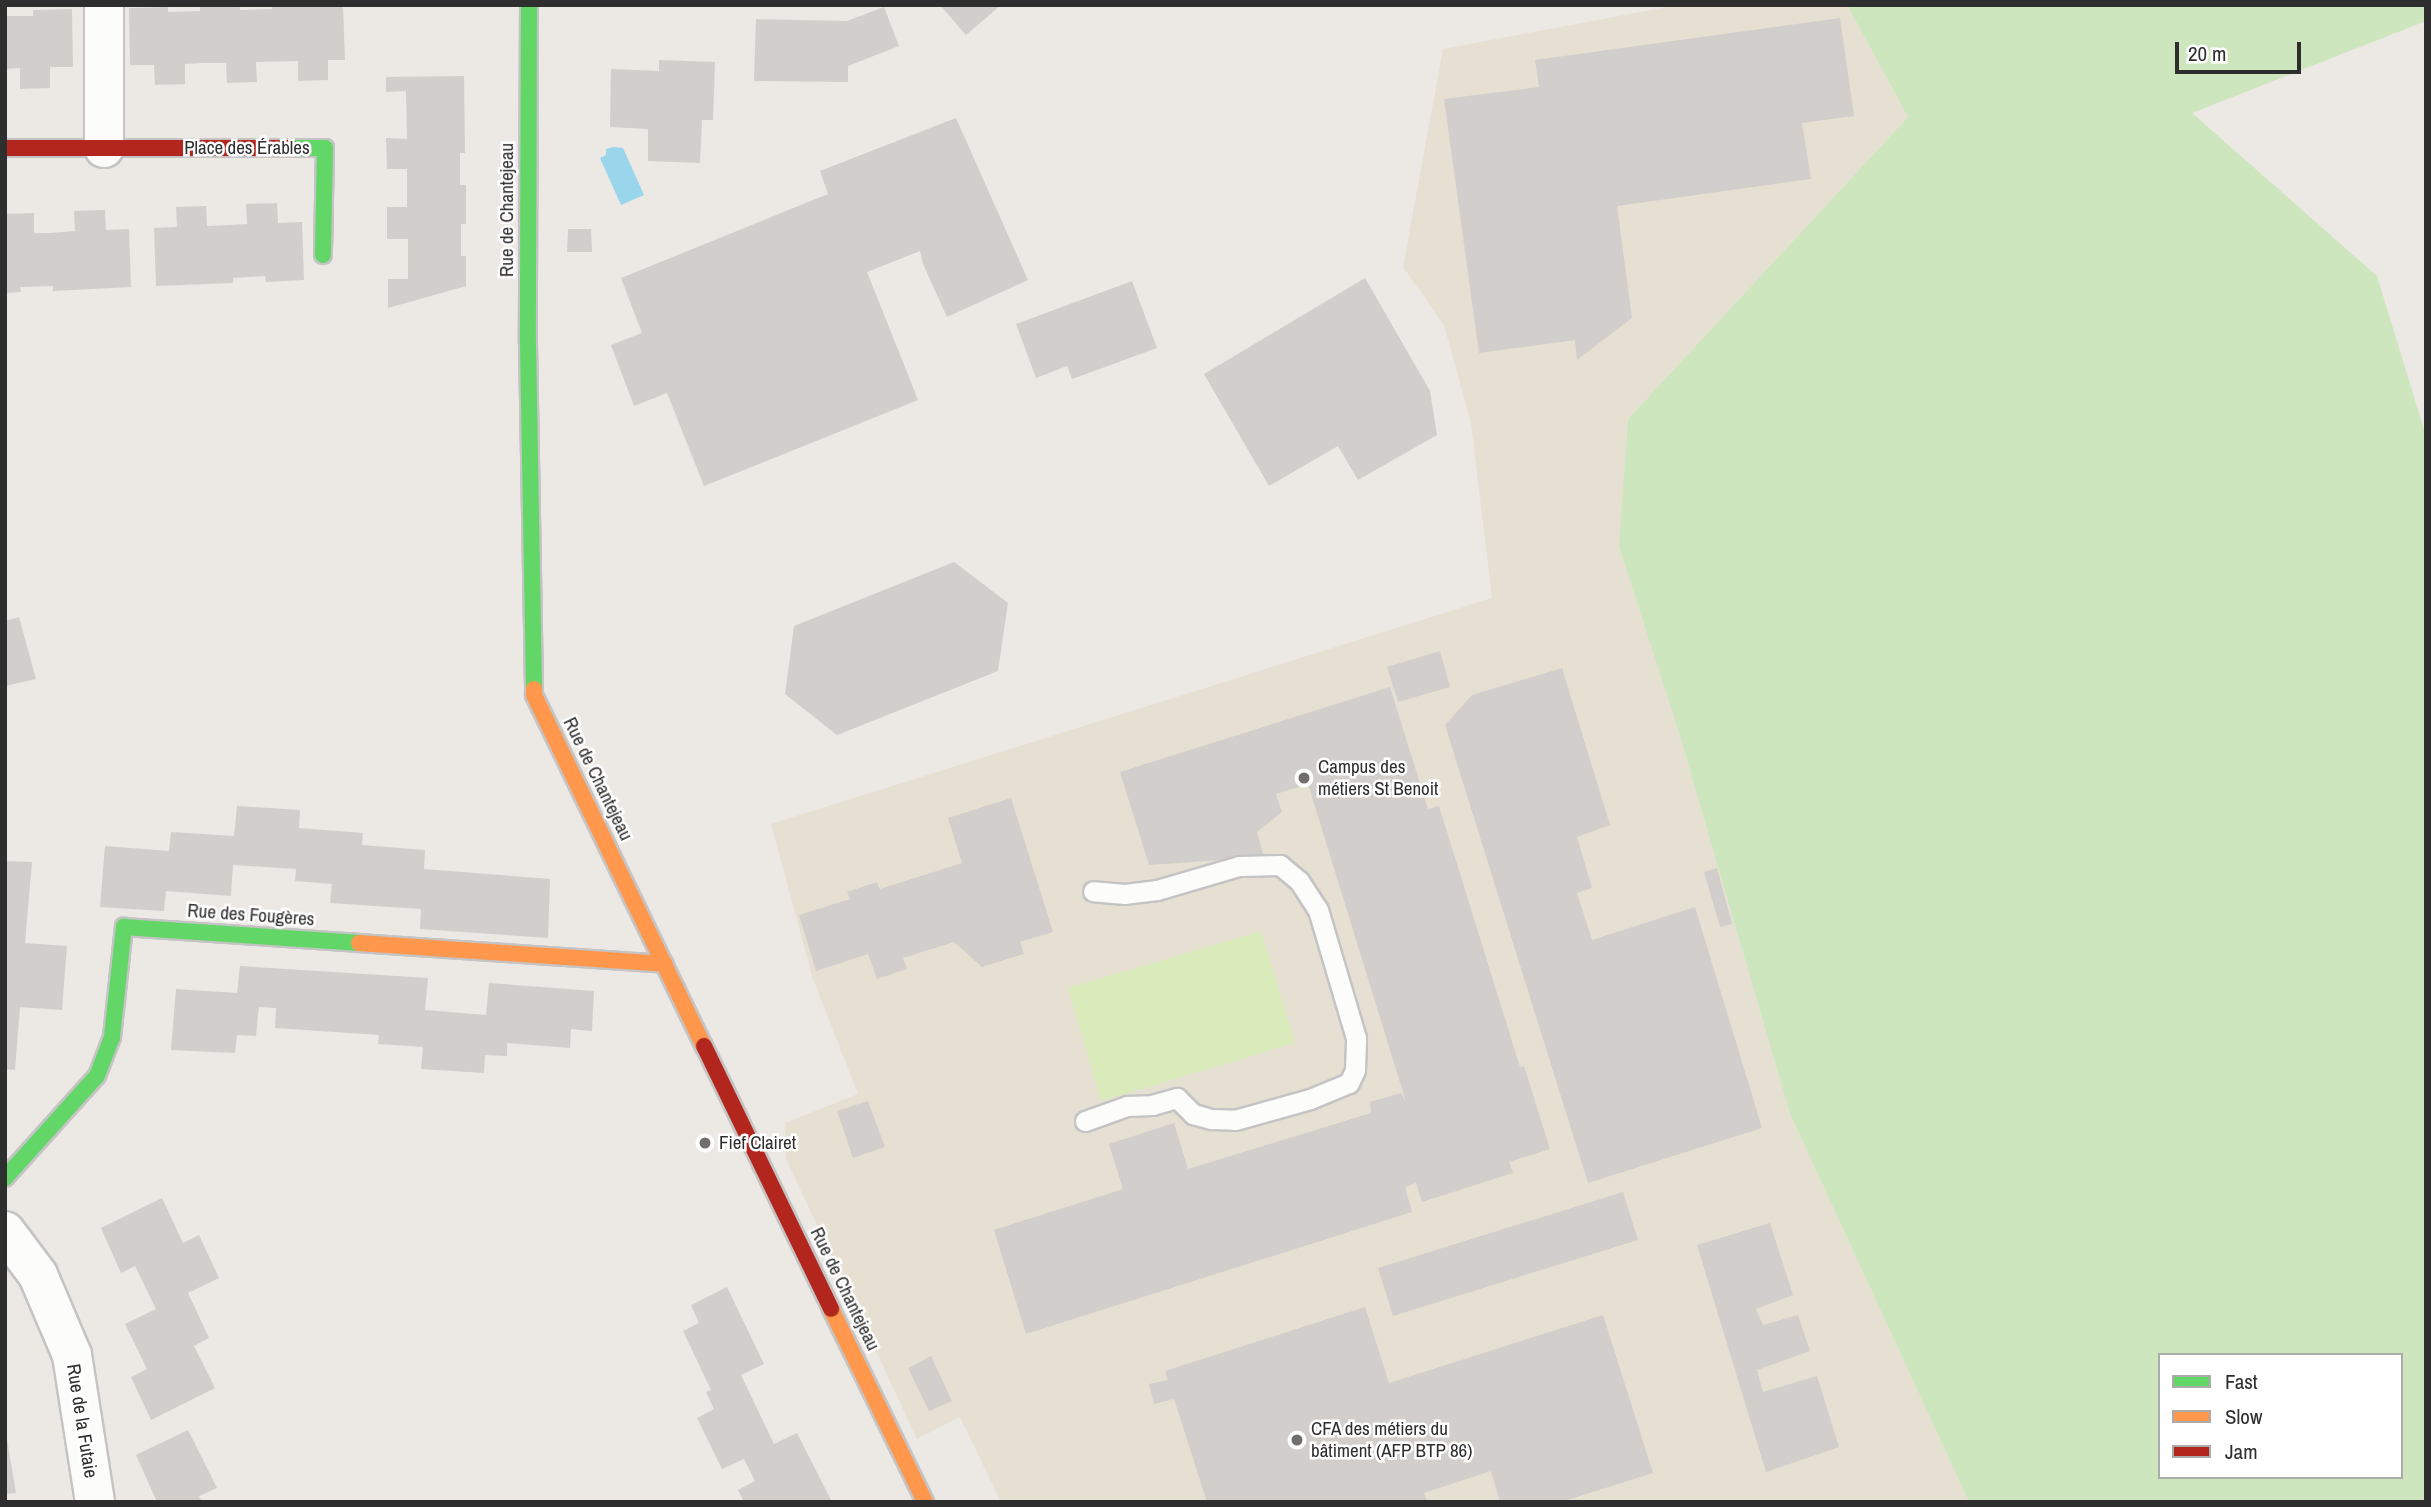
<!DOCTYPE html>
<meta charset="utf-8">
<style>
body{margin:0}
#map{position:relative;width:2431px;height:1507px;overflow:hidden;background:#ece8e4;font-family:"Archivo Narrow",sans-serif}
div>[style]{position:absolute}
.education>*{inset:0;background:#e6e0d3}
.green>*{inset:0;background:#cee6be}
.pitch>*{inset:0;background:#d9eabb}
.water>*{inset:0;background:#99d6ec}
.building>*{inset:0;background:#d1cecb}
.roads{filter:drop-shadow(2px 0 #c5c4c5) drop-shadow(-2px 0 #c5c4c5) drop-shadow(0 2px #c5c4c5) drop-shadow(0 -2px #c5c4c5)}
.lane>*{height:19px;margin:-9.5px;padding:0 9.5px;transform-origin:9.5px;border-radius:9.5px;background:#fcfcfb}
.street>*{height:38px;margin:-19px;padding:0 19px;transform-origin:19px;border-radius:19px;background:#fcfcfb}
.fast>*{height:16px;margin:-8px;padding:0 8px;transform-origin:8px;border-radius:8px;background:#63d668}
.slow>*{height:16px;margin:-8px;padding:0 8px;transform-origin:8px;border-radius:8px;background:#ff974d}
.jam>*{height:16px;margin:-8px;padding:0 8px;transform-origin:8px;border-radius:8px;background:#b3261e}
.dots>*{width:19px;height:19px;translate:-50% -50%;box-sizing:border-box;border:4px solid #fff;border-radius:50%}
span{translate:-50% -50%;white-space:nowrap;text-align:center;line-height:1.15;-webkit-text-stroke:5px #fff;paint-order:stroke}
.street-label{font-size:19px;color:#2e2e2e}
.poi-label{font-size:19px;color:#2e2e2e}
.left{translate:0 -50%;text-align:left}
.frame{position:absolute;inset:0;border:7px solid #2e2e2e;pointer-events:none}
.legend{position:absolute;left:2158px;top:1353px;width:245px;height:126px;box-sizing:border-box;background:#fff;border:2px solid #ababab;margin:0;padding:9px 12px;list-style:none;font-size:21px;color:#2e2e2e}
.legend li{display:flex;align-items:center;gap:14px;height:35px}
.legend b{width:35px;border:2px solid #ababab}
.scale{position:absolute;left:2175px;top:42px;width:126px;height:32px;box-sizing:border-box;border:4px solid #2e2e2e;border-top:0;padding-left:9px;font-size:21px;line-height:24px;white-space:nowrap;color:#2e2e2e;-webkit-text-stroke:5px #fff;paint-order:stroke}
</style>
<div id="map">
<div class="education">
<i style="clip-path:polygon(1678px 5px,1847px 5px,1908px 117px,1628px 419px,1620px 546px,1679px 733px,1790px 1114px,1969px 1502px,1001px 1502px,960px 1417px,917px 1439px,786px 1159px,785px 1123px,858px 1094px,813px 979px,771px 824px,1492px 598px,1471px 423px,1444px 325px,1403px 267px,1443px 49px)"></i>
</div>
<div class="green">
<i style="clip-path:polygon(evenodd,1847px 5px,2426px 5px,2426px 21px,2192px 113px,2377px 276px,2426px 436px,2426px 1502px,1969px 1502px,1790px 1114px,1679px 733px,1619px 546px,1628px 419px,1908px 117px,1847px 5px,2160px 1355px,2401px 1355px,2401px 1477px,2160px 1477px,2160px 1355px)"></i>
</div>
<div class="pitch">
<i style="clip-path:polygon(1261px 931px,1295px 1043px,1101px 1101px,1068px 988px)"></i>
</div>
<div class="water">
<i style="clip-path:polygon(613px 147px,623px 148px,644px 195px,621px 205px,600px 158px,606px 155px,606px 149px)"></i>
</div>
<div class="building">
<i style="clip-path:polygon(239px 5px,240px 10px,272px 9px,272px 5px,343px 7px,345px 60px,328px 60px,328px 80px,298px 81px,298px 61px,256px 62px,257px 82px,227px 83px,226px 63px,202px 63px,185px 64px,185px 84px,155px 85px,154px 65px,130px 65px,129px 8px,168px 7px,168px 12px,200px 11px,200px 6px)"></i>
<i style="clip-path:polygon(940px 5px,1001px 5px,966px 35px)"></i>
<i style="clip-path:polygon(884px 7px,899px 46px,848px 66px,848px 82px,754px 81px,756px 19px,847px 21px)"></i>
<i style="clip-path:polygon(72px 9px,73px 67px,50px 67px,50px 88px,20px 89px,20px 68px,5px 69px,5px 16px,33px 16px,33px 10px)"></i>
<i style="clip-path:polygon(1840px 18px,1854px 116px,1802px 123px,1811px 179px,1617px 206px,1632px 318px,1577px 360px,1575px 340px,1479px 353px,1444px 99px,1539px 87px,1535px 60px)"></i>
<i style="clip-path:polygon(659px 60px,715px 62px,713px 120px,702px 120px,700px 163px,648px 161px,648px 129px,610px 127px,611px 69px,659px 71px)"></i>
<i style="clip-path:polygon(464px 76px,465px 153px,460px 153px,460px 185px,466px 185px,466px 224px,461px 224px,461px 256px,466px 256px,466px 286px,388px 308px,388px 279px,408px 279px,408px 239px,387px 239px,387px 207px,407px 207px,407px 169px,387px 169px,386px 138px,407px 139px,406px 91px,386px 92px,386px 77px)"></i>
<i style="clip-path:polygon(956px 118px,1028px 280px,947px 317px,923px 264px,920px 251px,867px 272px,918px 400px,704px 486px,667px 393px,634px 406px,611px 345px,642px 333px,621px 278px,828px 194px,820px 171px)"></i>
<i style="clip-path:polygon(277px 203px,278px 223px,302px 222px,304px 280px,266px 282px,265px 276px,233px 278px,233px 283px,156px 286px,154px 228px,177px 227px,176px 207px,206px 206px,207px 226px,230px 225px,247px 224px,246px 204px)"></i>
<i style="clip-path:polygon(105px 210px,106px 230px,129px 229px,131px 287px,53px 291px,53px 286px,20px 287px,21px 292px,5px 293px,5px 214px,34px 213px,34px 233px,51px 233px,75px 231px,74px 211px)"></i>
<i style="clip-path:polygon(568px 229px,591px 229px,592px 252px,567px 252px)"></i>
<i style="clip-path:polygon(1365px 278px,1430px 391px,1437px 435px,1358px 480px,1338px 446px,1269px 486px,1204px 374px)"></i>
<i style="clip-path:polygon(1132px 281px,1157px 348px,1072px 379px,1067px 366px,1036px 378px,1016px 324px)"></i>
<i style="clip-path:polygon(954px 562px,1008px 603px,998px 671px,837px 735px,785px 694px,794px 626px)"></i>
<i style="clip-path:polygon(19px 617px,36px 679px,5px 686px,5px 621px)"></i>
<i style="clip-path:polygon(1440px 651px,1450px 687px,1398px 702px,1387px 667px)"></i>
<i style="clip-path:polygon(1562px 668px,1610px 825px,1577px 837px,1592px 888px,1577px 893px,1592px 940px,1695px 907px,1762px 1128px,1588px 1183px,1445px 725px,1472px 695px)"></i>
<i style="clip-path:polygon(1390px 687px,1428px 809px,1439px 806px,1520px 1067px,1524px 1066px,1550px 1149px,1509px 1162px,1513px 1173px,1422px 1202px,1416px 1183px,1405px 1187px,1412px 1212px,1026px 1334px,994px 1230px,1123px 1189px,1109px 1144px,1174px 1123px,1188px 1169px,1371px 1113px,1370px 1102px,1401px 1093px,1406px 1102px,1308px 784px,1276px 794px,1282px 812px,1257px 832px,1264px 857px,1149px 865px,1120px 772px)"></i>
<i style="clip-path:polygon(1011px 798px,1053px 932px,1020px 942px,1024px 954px,982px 967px,954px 942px,903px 958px,907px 969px,877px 979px,868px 954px,816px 971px,799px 915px,850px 899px,847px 892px,877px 882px,880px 889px,962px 863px,948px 818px)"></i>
<i style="clip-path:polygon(237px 806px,300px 810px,299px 828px,363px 833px,362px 845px,425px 850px,424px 869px,550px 879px,548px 938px,420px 929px,421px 909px,330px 903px,332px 884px,295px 881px,296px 869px,233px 865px,231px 896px,166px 891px,164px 911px,100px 907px,105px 846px,169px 851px,171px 832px,234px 836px)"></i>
<i style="clip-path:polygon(5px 861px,32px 862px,25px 943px,67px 946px,62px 1010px,20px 1007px,15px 1070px,5px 1069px)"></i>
<i style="clip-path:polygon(1717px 868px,1732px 924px,1720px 927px,1704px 872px)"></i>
<i style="clip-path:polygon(240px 966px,428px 978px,425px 1010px,486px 1015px,489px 983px,594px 991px,592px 1031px,571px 1029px,570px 1048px,507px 1043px,507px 1056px,485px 1055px,484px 1073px,421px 1069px,423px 1047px,378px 1044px,379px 1035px,275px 1028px,276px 1008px,259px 1007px,256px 1036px,237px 1035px,235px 1053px,171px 1050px,176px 989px,237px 993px)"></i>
<i style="clip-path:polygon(868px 1101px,885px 1147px,853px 1158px,837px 1111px)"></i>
<i style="clip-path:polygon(1623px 1192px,1638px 1240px,1393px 1316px,1378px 1268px)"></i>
<i style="clip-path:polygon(162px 1198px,183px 1243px,199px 1235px,219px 1278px,188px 1293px,209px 1338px,194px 1346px,215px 1388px,151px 1420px,131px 1377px,147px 1369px,125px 1324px,156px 1309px,135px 1266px,121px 1273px,101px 1228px)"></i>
<i style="clip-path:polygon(1770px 1223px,1793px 1295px,1756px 1309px,1763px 1325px,1798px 1315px,1810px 1351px,1757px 1370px,1763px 1392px,1817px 1376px,1839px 1447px,1766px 1472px,1697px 1245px)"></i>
<i style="clip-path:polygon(727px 1287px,764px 1364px,741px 1375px,774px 1444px,797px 1433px,832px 1502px,744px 1502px,738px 1490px,755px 1481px,744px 1459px,722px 1469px,697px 1418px,714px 1409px,706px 1392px,711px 1390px,683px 1331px,699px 1323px,691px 1305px)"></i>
<i style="clip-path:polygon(1365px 1307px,1389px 1383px,1603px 1315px,1653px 1473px,1561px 1502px,1500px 1502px,1491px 1471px,1424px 1493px,1428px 1502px,1207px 1502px,1174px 1399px,1154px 1404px,1149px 1384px,1168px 1380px,1165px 1371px)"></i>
<i style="clip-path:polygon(931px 1356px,952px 1401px,929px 1411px,908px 1368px)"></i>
<i style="clip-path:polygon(5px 1427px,16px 1493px,5px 1494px)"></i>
<i style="clip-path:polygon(188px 1430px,217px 1488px,199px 1496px,202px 1502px,157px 1502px,136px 1455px)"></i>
</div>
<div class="roads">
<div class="lane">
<i style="left:1085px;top:1121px;width:45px;rotate:-19.7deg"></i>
<i style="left:1127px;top:1106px;width:25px;rotate:-2deg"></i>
<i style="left:1152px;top:1105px;width:26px;rotate:-16deg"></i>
<i style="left:1177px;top:1098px;width:23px;rotate:45deg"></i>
<i style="left:1193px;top:1114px;width:19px;rotate:16deg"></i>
<i style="left:1211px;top:1119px;width:24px;rotate:2deg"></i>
<i style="left:1235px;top:1120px;width:78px;rotate:-15.6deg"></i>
<i style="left:1310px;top:1099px;width:42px;rotate:-22.3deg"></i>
<i style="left:1349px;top:1083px;width:14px;rotate:-65deg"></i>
<i style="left:1355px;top:1070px;width:32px;rotate:-88deg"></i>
<i style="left:1356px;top:1038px;width:134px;rotate:-106.5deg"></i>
<i style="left:1318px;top:910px;width:35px;rotate:-123deg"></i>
<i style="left:1299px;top:881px;width:25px;rotate:-140deg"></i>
<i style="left:1280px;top:865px;width:41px;rotate:178.6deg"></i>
<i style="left:1239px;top:866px;width:85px;rotate:163.7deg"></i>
<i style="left:1157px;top:890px;width:32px;rotate:173deg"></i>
<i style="left:1125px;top:894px;width:32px;rotate:-175deg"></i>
</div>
<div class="street">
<i style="left:104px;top:148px;width:143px;rotate:-90deg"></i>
<i style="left:5px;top:1231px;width:55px;rotate:53.1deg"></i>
<i style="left:38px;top:1275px;width:87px;rotate:67deg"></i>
<i style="left:72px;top:1355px;width:149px;rotate:81.1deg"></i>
</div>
<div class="fast">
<i style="left:529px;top:5px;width:338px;rotate:90.2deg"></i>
<i style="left:528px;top:343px;width:346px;rotate:89deg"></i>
<i style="left:291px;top:148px;width:34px"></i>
<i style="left:325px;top:148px;width:107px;rotate:91.1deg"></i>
<i style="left:5px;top:1178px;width:137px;rotate:-48deg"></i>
<i style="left:97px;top:1076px;width:42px;rotate:-69deg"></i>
<i style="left:112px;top:1037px;width:111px;rotate:-83.8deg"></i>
<i style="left:124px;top:927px;width:236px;rotate:3.9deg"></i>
</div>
<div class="slow">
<i style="left:534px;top:689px;width:6px;rotate:90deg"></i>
<i style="left:534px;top:695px;width:390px;rotate:64.2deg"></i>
<i style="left:359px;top:943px;width:306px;rotate:3.9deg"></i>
<i style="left:831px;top:1309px;width:215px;rotate:64deg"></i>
</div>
<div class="jam">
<i style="left:5px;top:148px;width:286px"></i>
<i style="left:704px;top:1046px;width:292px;rotate:64.2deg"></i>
</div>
</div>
<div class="dots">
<i style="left:1304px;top:778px;background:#706f6e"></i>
<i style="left:705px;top:1143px;background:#706f6e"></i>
<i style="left:1297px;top:1440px;background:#706f6e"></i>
</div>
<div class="street-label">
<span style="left:247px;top:148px">Place des Érables</span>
<span style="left:507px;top:210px;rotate:-90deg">Rue de Chantejeau</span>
<span style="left:598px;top:779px;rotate:64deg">Rue de Chantejeau</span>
<span style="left:251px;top:915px;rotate:4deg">Rue des Fougères</span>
<span style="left:845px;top:1289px;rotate:64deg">Rue de Chantejeau</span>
<span style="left:82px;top:1421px;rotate:81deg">Rue de la Futaie</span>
</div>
<div class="poi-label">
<span class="left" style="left:1318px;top:778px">Campus des<br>métiers St Benoit</span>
<span class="left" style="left:719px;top:1143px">Fief Clairet</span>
<span class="left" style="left:1311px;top:1440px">CFA des métiers du<br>bâtiment (AFP BTP 86)</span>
</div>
<div class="frame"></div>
<ul class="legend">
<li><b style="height:9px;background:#63d668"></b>Fast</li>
<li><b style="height:9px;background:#ff974d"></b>Slow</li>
<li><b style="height:9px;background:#b3261e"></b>Jam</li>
</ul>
<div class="scale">20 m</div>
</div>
